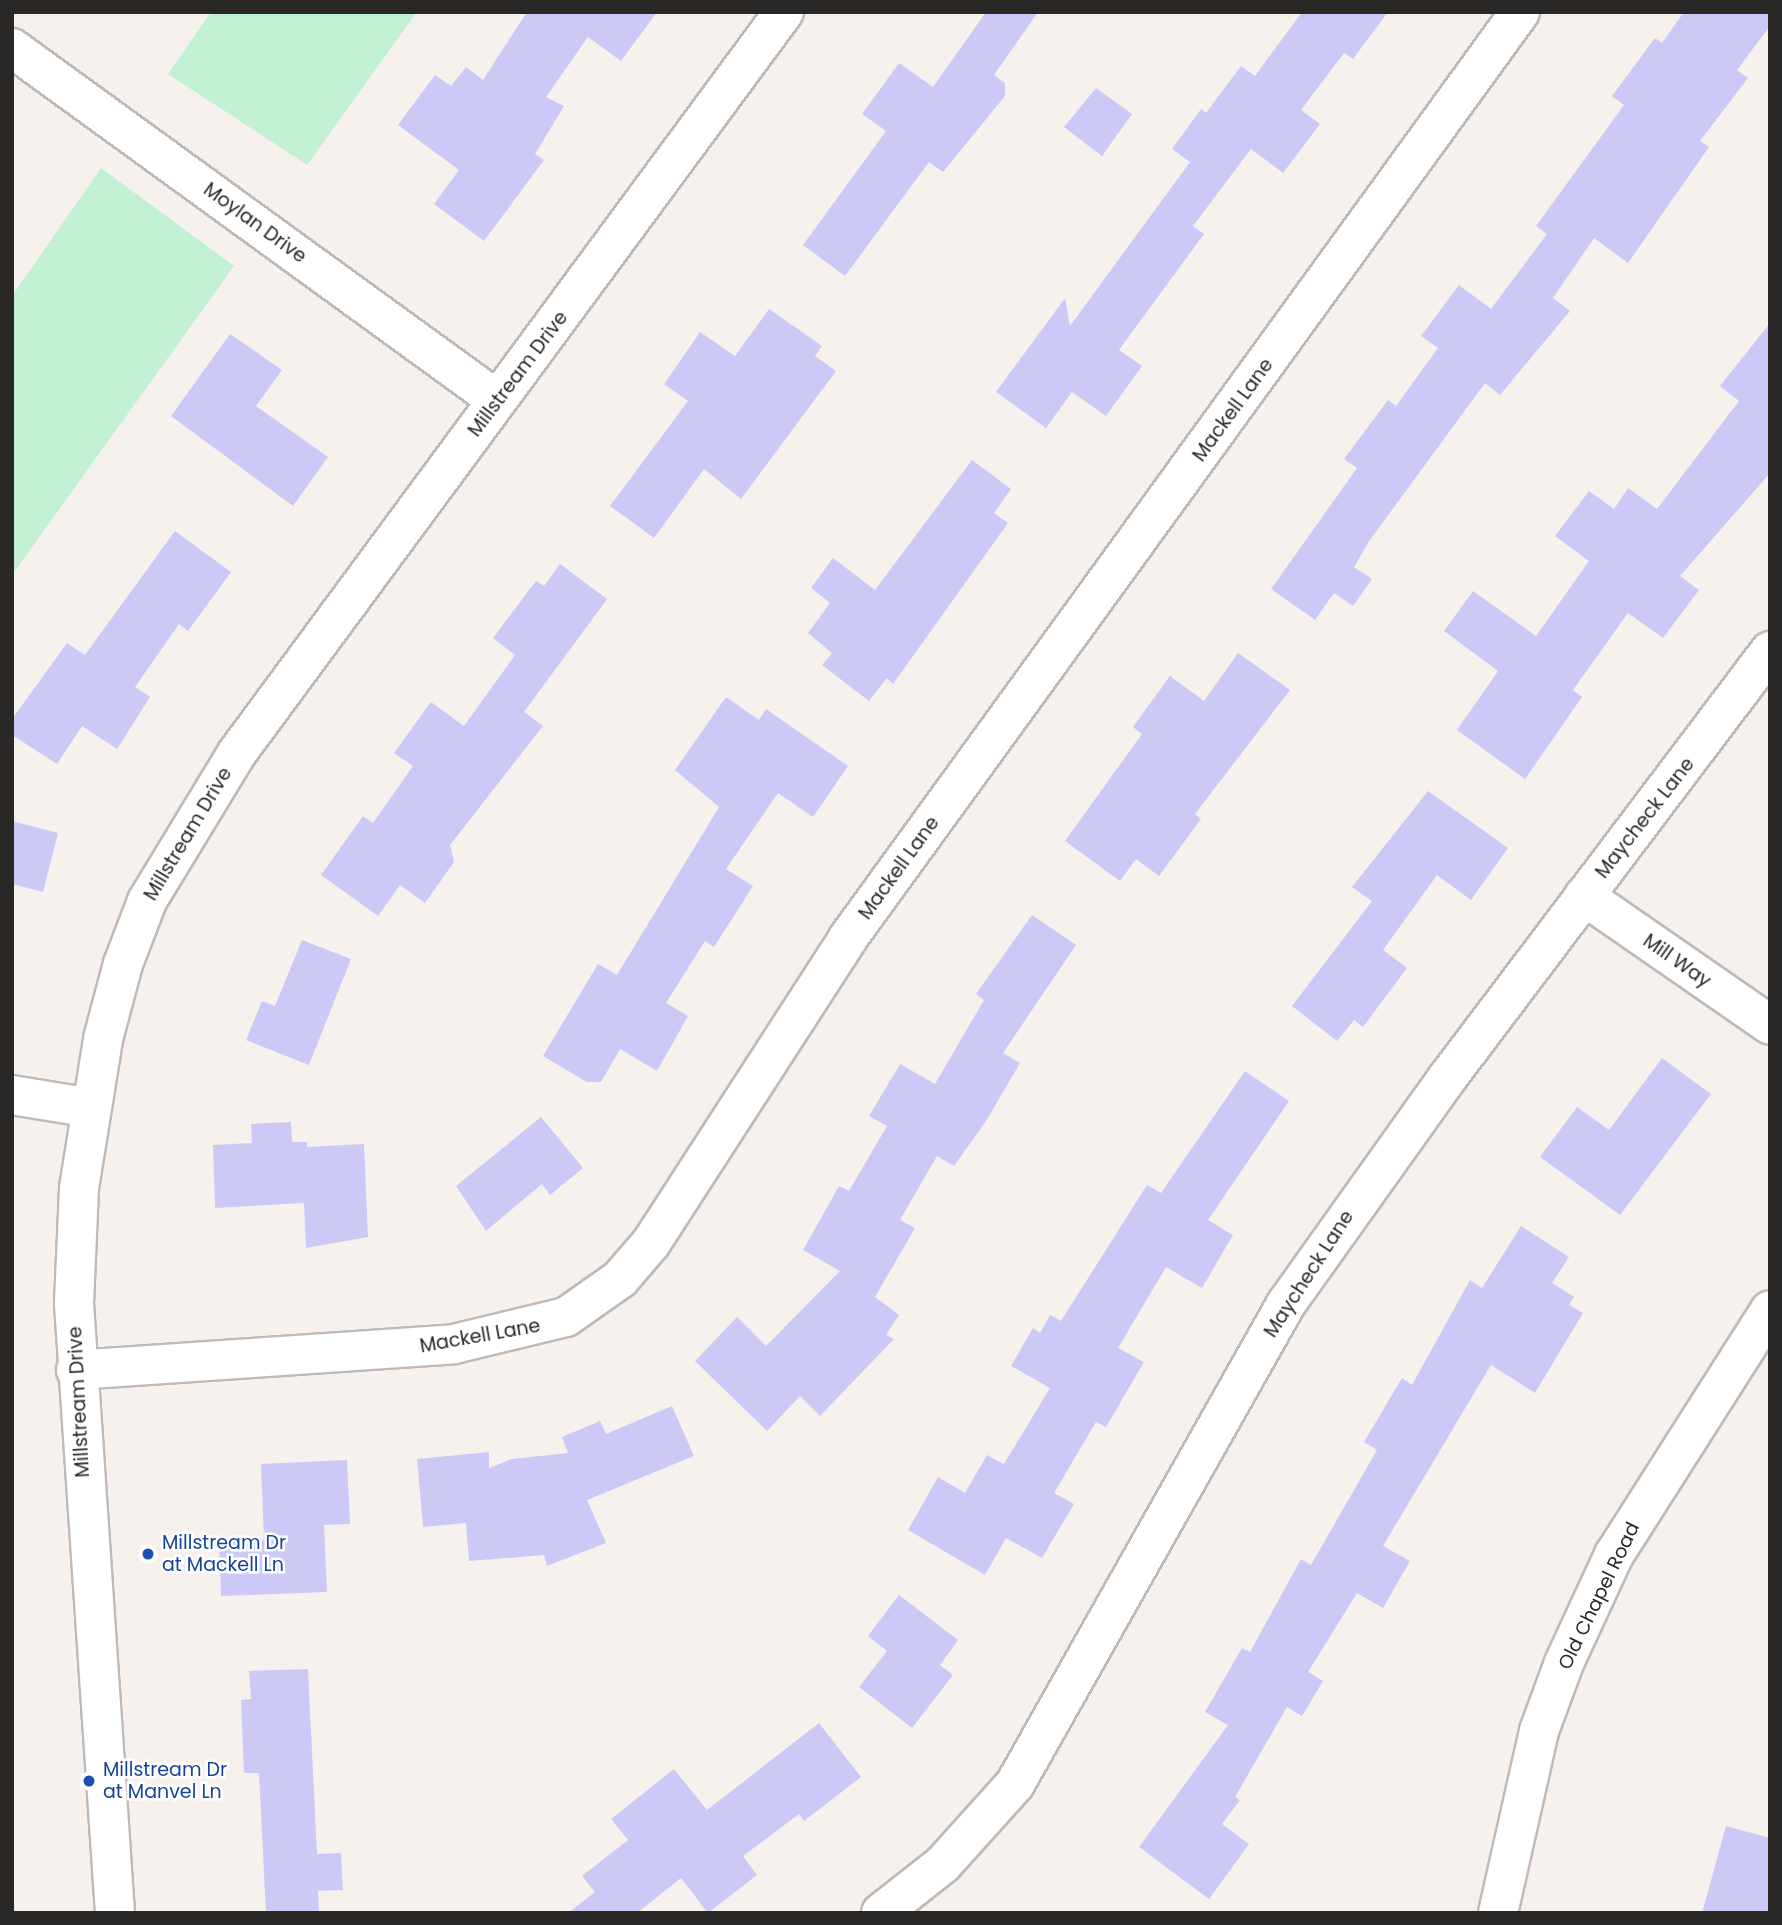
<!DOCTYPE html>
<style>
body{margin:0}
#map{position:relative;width:1782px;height:1925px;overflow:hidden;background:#f7f1ee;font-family:Poppins,sans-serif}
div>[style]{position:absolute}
.green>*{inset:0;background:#c2f0d3}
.building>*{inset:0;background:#ccc9f6}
.roads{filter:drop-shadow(2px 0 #bfbab7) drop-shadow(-2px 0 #bfbab7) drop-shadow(0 2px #bfbab7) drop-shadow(0 -2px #bfbab7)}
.street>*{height:38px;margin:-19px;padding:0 19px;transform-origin:19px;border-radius:19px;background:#fff}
.secondary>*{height:38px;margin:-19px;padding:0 19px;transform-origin:19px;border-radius:19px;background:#fff}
.dots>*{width:19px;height:19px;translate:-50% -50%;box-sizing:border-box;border:4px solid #fff;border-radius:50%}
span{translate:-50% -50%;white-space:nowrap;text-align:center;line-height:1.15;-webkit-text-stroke:5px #fff;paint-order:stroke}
.street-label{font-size:19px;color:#2a2827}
.transit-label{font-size:19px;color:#164399}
.left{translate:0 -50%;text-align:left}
.frame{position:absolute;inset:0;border:14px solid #2a2827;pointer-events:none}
</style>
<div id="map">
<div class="green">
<i style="clip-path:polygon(211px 12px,417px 12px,307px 165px,168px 74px)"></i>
<i style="clip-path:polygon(101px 168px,234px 266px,12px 575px,12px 296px)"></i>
</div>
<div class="building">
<i style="clip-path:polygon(527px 12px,657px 12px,621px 61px,588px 37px,546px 97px,564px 106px,535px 154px,544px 160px,484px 241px,434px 204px,459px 170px,398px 125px,435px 75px,451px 86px,466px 67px,483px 80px)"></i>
<i style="clip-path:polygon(986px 12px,1038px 12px,994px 75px,1005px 83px,1005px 96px,943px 172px,929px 162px,845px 276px,803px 245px,886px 131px,862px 114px,899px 63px,933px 87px)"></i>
<i style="clip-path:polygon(1302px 12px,1388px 12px,1353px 59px,1344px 53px,1301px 110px,1320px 124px,1283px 173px,1251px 149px,1193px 226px,1204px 234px,1119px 350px,1142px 366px,1106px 416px,1072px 392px,1046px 428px,996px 392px,1065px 298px,1070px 326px,1190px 162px,1172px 149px,1201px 109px,1206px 113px,1241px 66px,1255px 76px)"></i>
<i style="clip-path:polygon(1684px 12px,1770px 12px,1770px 26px,1737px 70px,1748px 78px,1700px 141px,1709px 147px,1628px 263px,1594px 238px,1553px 298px,1570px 311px,1500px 395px,1485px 383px,1370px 540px,1354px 567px,1372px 579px,1353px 606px,1334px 593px,1315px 620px,1271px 589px,1357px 468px,1344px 459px,1388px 400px,1396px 406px,1438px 348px,1421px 336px,1459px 285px,1491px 309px,1547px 234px,1536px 226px,1624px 105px,1612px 96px,1655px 38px,1662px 43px)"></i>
<i style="clip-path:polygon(1096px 88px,1132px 114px,1102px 156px,1064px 127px)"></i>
<i style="clip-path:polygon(769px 309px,822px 346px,815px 356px,836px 371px,741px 499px,704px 469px,654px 538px,610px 506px,688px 401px,664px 384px,700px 332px,735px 356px)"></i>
<i style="clip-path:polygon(1770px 323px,1770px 473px,1680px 576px,1699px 590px,1663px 638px,1628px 613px,1573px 690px,1582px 697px,1525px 779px,1457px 730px,1498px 671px,1444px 631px,1473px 591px,1536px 636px,1589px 561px,1555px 536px,1589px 491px,1614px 509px,1628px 488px,1657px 509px,1739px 401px,1720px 386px)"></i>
<i style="clip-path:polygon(230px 334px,282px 370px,256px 406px,328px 457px,293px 506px,171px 416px)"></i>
<i style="clip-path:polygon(972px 460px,1011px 489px,994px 513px,1008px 523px,893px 684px,887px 678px,869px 701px,822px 665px,832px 653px,808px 633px,830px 603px,811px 588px,833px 558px,875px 590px)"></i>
<i style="clip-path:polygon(175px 531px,231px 572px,188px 631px,179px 624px,135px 687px,150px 697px,117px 749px,82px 726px,57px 764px,12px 735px,12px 719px,67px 643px,85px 655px)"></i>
<i style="clip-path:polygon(560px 564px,607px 599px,524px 712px,543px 726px,450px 845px,454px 862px,425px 903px,400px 885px,378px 916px,321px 875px,363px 816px,373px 823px,413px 766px,394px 753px,431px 702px,464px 726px,515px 655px,493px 638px,536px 581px,544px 586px)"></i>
<i style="clip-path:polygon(1238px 653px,1290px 690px,1195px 814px,1201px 819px,1159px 876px,1136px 859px,1120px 881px,1065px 841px,1142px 734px,1133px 727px,1170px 676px,1204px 701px)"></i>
<i style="clip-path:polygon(726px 697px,759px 720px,766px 709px,848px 766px,813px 817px,778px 793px,726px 869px,753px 886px,714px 947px,705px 941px,666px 1003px,688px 1016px,657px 1071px,620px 1049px,601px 1082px,587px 1082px,543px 1056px,598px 964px,617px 975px,719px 807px,675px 770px)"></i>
<i style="clip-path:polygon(1428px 791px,1508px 848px,1471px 900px,1437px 875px,1383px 950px,1407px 968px,1363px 1027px,1354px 1020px,1337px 1041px,1292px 1006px,1372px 901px,1352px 887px)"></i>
<i style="clip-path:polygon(12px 821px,58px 833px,43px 892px,12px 884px)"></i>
<i style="clip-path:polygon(1032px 915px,1076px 945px,1003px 1053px,1020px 1063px,986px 1121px,954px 1166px,937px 1156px,900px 1220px,915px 1228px,875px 1297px,899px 1315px,886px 1335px,894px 1339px,820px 1416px,800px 1396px,767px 1431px,695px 1361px,737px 1317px,766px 1346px,840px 1271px,803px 1250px,839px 1186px,849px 1191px,887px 1126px,869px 1116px,900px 1064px,935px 1084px,984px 1000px,976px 994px)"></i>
<i style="clip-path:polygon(302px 940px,351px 959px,309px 1065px,246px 1040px,262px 1001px,275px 1006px)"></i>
<i style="clip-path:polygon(1662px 1058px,1711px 1094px,1620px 1215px,1540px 1157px,1577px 1107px,1609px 1130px)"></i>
<i style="clip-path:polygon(1245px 1071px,1289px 1101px,1208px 1220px,1233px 1235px,1202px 1288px,1166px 1267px,1118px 1348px,1144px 1362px,1106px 1427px,1096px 1422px,1054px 1493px,1074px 1504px,1042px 1558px,1006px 1538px,985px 1575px,908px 1530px,938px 1477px,965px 1493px,987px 1455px,1004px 1464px,1050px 1388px,1011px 1366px,1033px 1328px,1040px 1333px,1050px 1315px,1061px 1321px,1147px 1185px,1161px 1193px)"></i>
<i style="clip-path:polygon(541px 1117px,583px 1168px,550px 1195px,542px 1184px,486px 1231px,456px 1186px)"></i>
<i style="clip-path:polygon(291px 1122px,292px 1142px,307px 1142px,307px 1147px,364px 1144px,368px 1237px,306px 1248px,304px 1203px,215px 1208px,213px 1145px,252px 1143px,251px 1124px)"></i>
<i style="clip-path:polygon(1521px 1226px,1569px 1257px,1552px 1283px,1574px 1297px,1569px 1305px,1583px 1313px,1535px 1393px,1491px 1365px,1383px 1546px,1410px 1561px,1383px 1608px,1357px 1593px,1308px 1672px,1323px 1681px,1302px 1716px,1287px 1707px,1235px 1797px,1240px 1800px,1222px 1824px,1249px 1844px,1209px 1899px,1139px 1847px,1228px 1725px,1205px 1712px,1242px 1648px,1250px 1652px,1301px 1559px,1311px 1565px,1377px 1450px,1364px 1442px,1402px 1378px,1412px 1385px,1470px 1280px,1482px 1288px)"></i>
<i style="clip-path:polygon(672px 1406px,694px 1456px,587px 1500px,606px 1543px,547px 1566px,544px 1555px,469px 1561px,466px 1523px,423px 1527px,417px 1459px,489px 1452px,489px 1468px,512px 1459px,568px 1453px,562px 1437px,600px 1421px,606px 1434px)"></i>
<i style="clip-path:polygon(347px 1460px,350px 1524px,324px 1525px,327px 1592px,221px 1596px,219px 1541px,264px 1540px,261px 1464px)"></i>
<i style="clip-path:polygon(899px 1595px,958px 1640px,940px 1665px,953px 1675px,912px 1728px,859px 1687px,887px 1651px,868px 1636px)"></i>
<i style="clip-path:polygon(308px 1669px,317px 1854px,341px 1853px,343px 1890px,318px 1891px,319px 1913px,266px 1913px,259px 1773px,244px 1773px,241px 1700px,251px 1699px,249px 1671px)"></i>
<i style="clip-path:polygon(819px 1723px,861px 1777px,804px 1821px,799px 1814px,743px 1856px,757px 1875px,708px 1913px,681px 1878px,637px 1913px,568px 1913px,595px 1892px,582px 1876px,628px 1840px,611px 1819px,674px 1769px,707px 1810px)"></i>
<i style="clip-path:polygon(1726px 1826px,1770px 1838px,1770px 1913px,1702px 1913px)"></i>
</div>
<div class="roads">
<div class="street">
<i style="left:1584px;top:896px;width:226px;rotate:34.7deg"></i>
<i style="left:12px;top:1095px;width:80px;rotate:9.3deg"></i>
<i style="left:76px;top:1370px;width:379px;rotate:-3.9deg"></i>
<i style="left:454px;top:1344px;width:115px;rotate:-13.6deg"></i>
<i style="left:566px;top:1317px;width:66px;rotate:-35.1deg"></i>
<i style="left:620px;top:1279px;width:48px;rotate:-49.3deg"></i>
<i style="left:651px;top:1243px;width:363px;rotate:-57.1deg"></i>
<i style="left:848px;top:938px;width:1144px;rotate:-54.03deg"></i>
<i style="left:881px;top:1913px;width:79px;rotate:-38.3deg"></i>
<i style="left:943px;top:1864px;width:108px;rotate:-48deg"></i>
<i style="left:1015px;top:1784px;width:551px;rotate:-60.55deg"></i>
<i style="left:1286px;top:1304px;width:279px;rotate:-54.5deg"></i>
<i style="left:1448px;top:1077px;width:534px;rotate:-52.92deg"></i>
</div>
<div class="secondary">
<i style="left:12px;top:48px;width:599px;rotate:35.97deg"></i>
<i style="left:115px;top:1913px;width:611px;rotate:-93.85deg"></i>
<i style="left:74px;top:1303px;width:115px;rotate:-87.5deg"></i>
<i style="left:79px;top:1188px;width:151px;rotate:-80.8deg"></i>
<i style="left:103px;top:1039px;width:78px;rotate:-75.1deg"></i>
<i style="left:123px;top:964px;width:67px;rotate:-69.1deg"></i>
<i style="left:147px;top:901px;width:173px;rotate:-58.7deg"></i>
<i style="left:237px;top:753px;width:921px;rotate:-53.57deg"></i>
<i style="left:1498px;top:1913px;width:187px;rotate:-77.3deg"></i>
<i style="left:1539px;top:1731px;width:72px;rotate:-69.8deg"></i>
<i style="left:1564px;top:1663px;width:119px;rotate:-65.2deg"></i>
<i style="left:1614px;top:1555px;width:290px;rotate:-57.5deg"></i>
</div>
</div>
<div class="dots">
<i style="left:148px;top:1554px;background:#1a4fb4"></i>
<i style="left:89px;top:1781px;background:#1a4fb4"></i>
</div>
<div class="street-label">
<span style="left:255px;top:223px;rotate:36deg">Moylan Drive</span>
<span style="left:518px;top:374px;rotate:-53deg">Millstream Drive</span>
<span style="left:1233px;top:410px;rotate:-54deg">Mackell Lane</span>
<span style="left:1645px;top:818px;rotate:-52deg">Maycheck Lane</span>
<span style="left:188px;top:834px;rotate:-59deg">Millstream Drive</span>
<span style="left:899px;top:868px;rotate:-54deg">Mackell Lane</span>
<span style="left:1677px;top:961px;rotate:35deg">Mill Way</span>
<span style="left:1309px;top:1274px;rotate:-57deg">Maycheck Lane</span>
<span style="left:480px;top:1336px;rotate:-10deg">Mackell Lane</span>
<span style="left:79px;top:1402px;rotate:-93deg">Millstream Drive</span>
<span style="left:1599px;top:1596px;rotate:-64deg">Old Chapel Road</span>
</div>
<div class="transit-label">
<span class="left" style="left:162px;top:1554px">Millstream Dr<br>at Mackell Ln</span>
<span class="left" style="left:103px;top:1781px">Millstream Dr<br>at Manvel Ln</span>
</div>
<div class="frame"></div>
</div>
